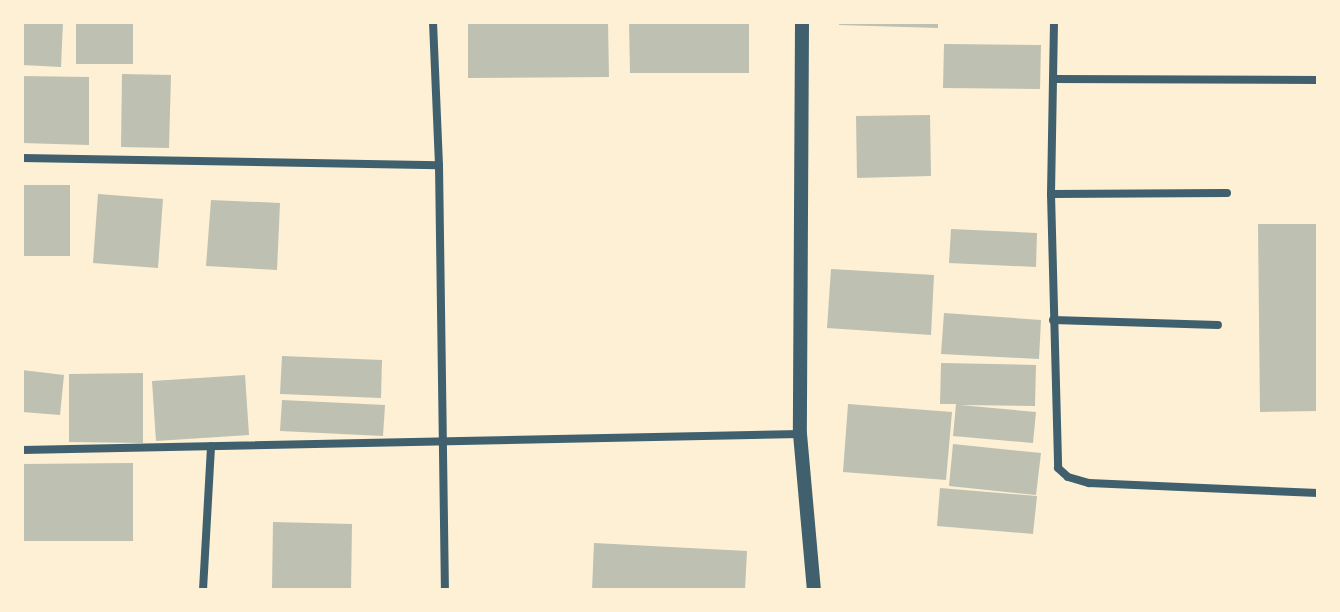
<!DOCTYPE html>
<style>
body{margin:0}
#map{position:relative;width:1340px;height:612px;overflow:hidden;background:#fdf0d5;font-family:"Noto Serif",serif}
div>[style]{position:absolute}
.building>*{inset:0;background:#bec0b2}
.minor>*{height:8px;margin:-4px;padding:0 4px;transform-origin:4px;border-radius:4px;background:#3f606c}
.tertiary>*{height:14px;margin:-7px;padding:0 7px;transform-origin:7px;border-radius:7px;background:#3f606c}
span{translate:-50% -50%;white-space:nowrap;text-align:center;line-height:1.15;-webkit-text-stroke:8px #fdf0d5;paint-order:stroke}
.frame{position:absolute;inset:0;border:24px solid #fdf0d5;pointer-events:none}
</style>
<div id="map">
<div class="building">
<i style="clip-path:polygon(22px 22px,63px 22px,61px 67px,22px 65px)"></i>
<i style="clip-path:polygon(76px 22px,133px 22px,133px 64px,76px 64px)"></i>
<i style="clip-path:polygon(468px 22px,608px 22px,609px 77px,468px 78px)"></i>
<i style="clip-path:polygon(629px 22px,749px 22px,749px 73px,630px 73px)"></i>
<i style="clip-path:polygon(839px 22px,938px 22px,938px 28px,839px 25px)"></i>
<i style="clip-path:polygon(944px 44px,1041px 45px,1040px 89px,943px 88px)"></i>
<i style="clip-path:polygon(122px 74px,171px 75px,169px 148px,121px 147px)"></i>
<i style="clip-path:polygon(22px 76px,89px 77px,89px 145px,22px 143px)"></i>
<i style="clip-path:polygon(930px 115px,931px 176px,857px 178px,856px 116px)"></i>
<i style="clip-path:polygon(22px 185px,70px 185px,70px 256px,22px 256px)"></i>
<i style="clip-path:polygon(98px 194px,163px 199px,158px 268px,93px 263px)"></i>
<i style="clip-path:polygon(211px 200px,280px 203px,277px 270px,206px 266px)"></i>
<i style="clip-path:polygon(1258px 224px,1318px 224px,1318px 411px,1260px 412px)"></i>
<i style="clip-path:polygon(951px 229px,1037px 233px,1036px 267px,949px 263px)"></i>
<i style="clip-path:polygon(831px 269px,934px 275px,931px 335px,827px 328px)"></i>
<i style="clip-path:polygon(944px 313px,1041px 320px,1039px 359px,941px 354px)"></i>
<i style="clip-path:polygon(282px 356px,382px 360px,381px 398px,280px 394px)"></i>
<i style="clip-path:polygon(941px 363px,1036px 365px,1035px 406px,960px 405px,1036px 412px,1033px 443px,953px 436px,956px 404px,940px 404px)"></i>
<i style="clip-path:polygon(22px 370px,64px 375px,60px 415px,22px 412px)"></i>
<i style="clip-path:polygon(143px 373px,143px 443px,69px 442px,69px 374px)"></i>
<i style="clip-path:polygon(245px 375px,249px 435px,156px 441px,152px 381px)"></i>
<i style="clip-path:polygon(282px 400px,385px 405px,383px 436px,280px 431px)"></i>
<i style="clip-path:polygon(848px 404px,952px 412px,946px 480px,843px 472px)"></i>
<i style="clip-path:polygon(953px 444px,1041px 453px,1036px 495px,949px 486px)"></i>
<i style="clip-path:polygon(133px 463px,133px 541px,22px 541px,22px 464px)"></i>
<i style="clip-path:polygon(940px 488px,1037px 496px,1033px 534px,937px 526px)"></i>
<i style="clip-path:polygon(273px 522px,352px 524px,351px 590px,272px 590px)"></i>
<i style="clip-path:polygon(594px 543px,747px 551px,745px 590px,592px 590px)"></i>
</div>
<div class="minor">
<i style="left:433px;top:22px;width:143px;rotate:87.6deg"></i>
<i style="left:439px;top:165px;width:425px;rotate:89.2deg"></i>
<i style="left:1053px;top:79px;width:265px;rotate:0.2deg"></i>
<i style="left:22px;top:158px;width:417px;rotate:1deg"></i>
<i style="left:1227px;top:193px;width:176px;rotate:179.7deg"></i>
<i style="left:1051px;top:194px;width:274px;rotate:88.5deg"></i>
<i style="left:1058px;top:468px;width:13px;rotate:42deg"></i>
<i style="left:1068px;top:477px;width:22px;rotate:16deg"></i>
<i style="left:1089px;top:483px;width:229px;rotate:2.5deg"></i>
<i style="left:1051px;top:194px;width:172px;rotate:-89deg"></i>
<i style="left:1053px;top:320px;width:165px;rotate:1.7deg"></i>
<i style="left:22px;top:450px;width:778px;rotate:-1.18deg"></i>
<i style="left:203px;top:590px;width:144px;rotate:-86.8deg"></i>
</div>
<div class="tertiary">
<i style="left:802px;top:22px;width:412px;rotate:90.3deg"></i>
<i style="left:800px;top:434px;width:157px;rotate:84.9deg"></i>
</div>
<div class="frame"></div>
</div>
